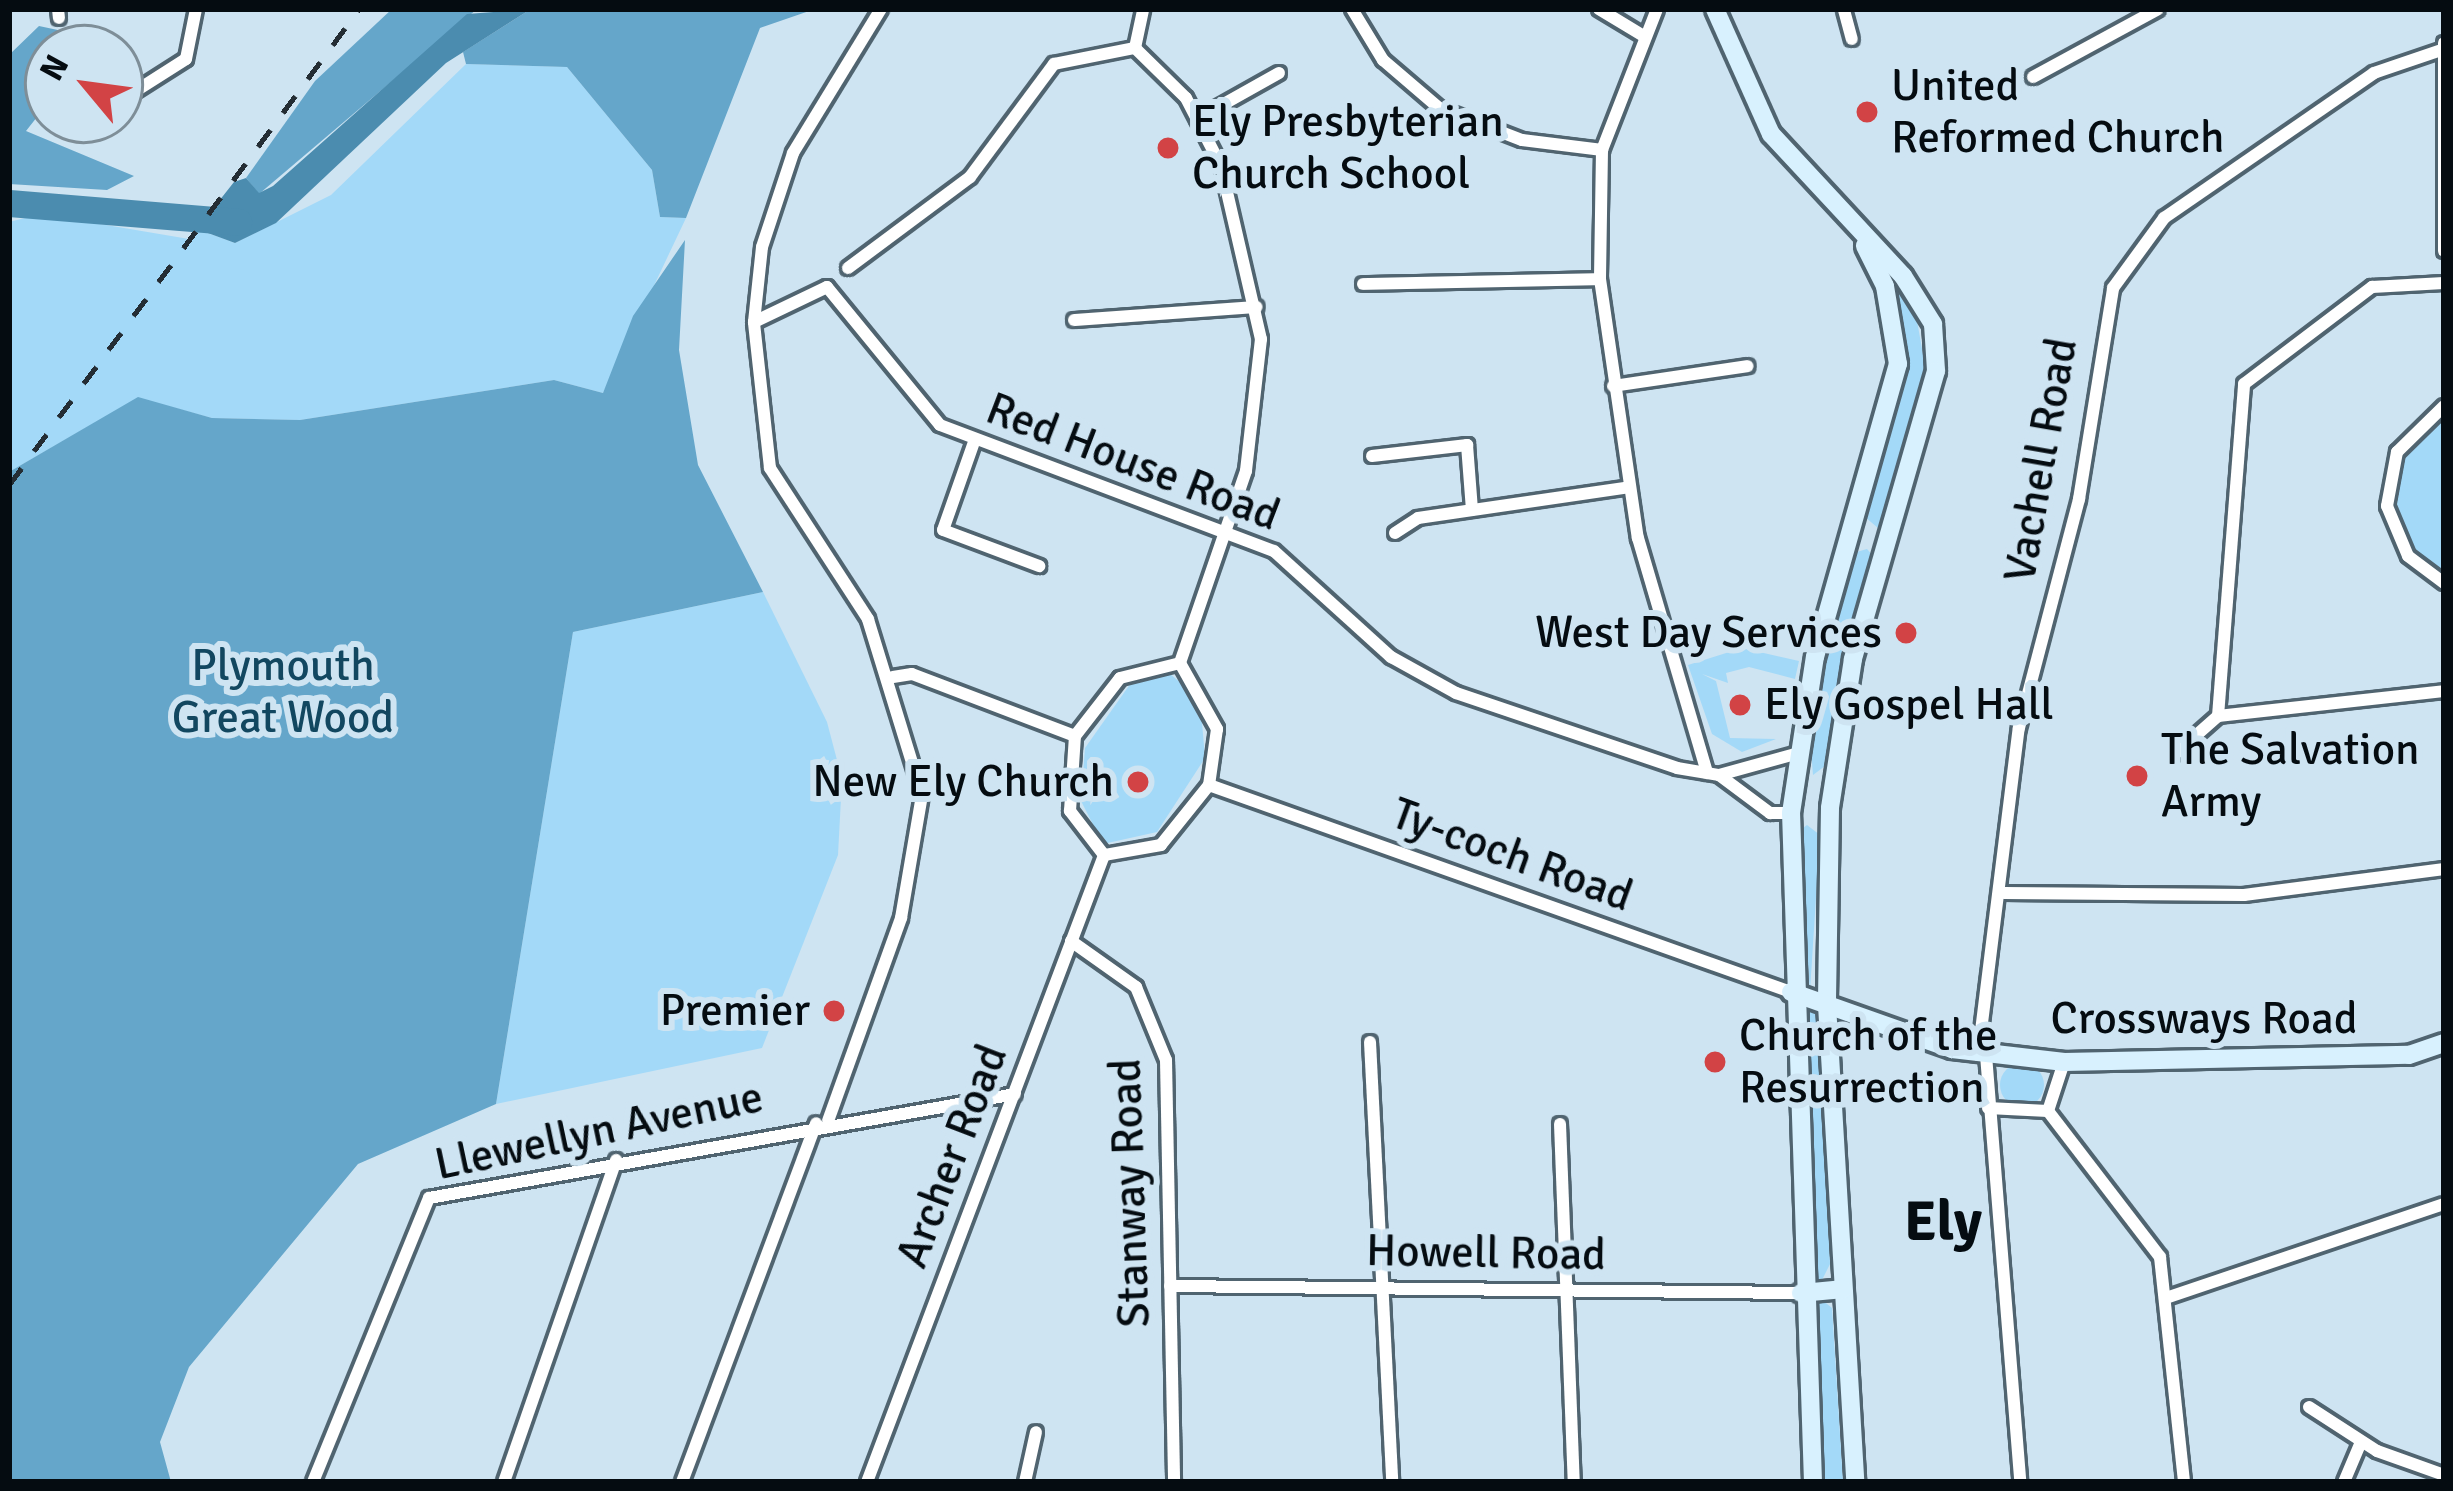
<!DOCTYPE html>
<style>
body{margin:0}
#map{position:relative;width:2453px;height:1491px;overflow:hidden;background:#cee4f2;font-family:Signika,sans-serif}
div>[style]{position:absolute}
.green>*{inset:0;background:#a3d9f8}
.round{border-radius:50%}
.forest>*{inset:0;background:#65a6ca}
.water>*{inset:0;background:#4b8caf}
.river>*{height:27px;margin:-13.5px;padding:0 13.5px;transform-origin:13.5px;border-radius:13.5px;background:#4b8caf}
.roads{filter:drop-shadow(3px 0 #506470) drop-shadow(-3px 0 #506470) drop-shadow(0 3px #506470) drop-shadow(0 -3px #506470)}
.street>*{height:12px;margin:-6px;padding:0 6px;transform-origin:6px;border-radius:6px;background:#fff}
.secondary>*{height:18px;margin:-9px;padding:0 9px;transform-origin:9px;border-radius:9px;background:#d8f1fe}
.rail>*{height:4.5px;margin-top:-2.25px;transform-origin:0;background:repeating-linear-gradient(90deg,#242d34 0 21px,transparent 0 42px)}
.dots>*{width:33px;height:33px;translate:-50% -50%;box-sizing:border-box;border:6px solid #cee4f2;border-radius:50%}
span{translate:-50% -50%;white-space:nowrap;text-align:center;line-height:1.15;-webkit-text-stroke:12px #cee4f2;paint-order:stroke}
.poi-label{font-size:45px;color:#050c11}
.left{translate:0 -50%;text-align:left}
.right{translate:-100% -50%;text-align:right}
.street-label{font-size:45px;color:#050c11}
.park-label{font-size:45px;color:#124760}
.district-label{font-size:57px;color:#050c11;font-weight:700}
.frame{position:absolute;inset:0;border:12px solid #050c11;pointer-events:none}
.north{position:absolute;left:24px;top:24px;width:120px;height:120px;box-sizing:border-box;background:#cee4f2;border:3px solid #7e8e98;border-radius:50%;rotate:299deg;font-size:33px;font-weight:700;line-height:48px;text-align:center;color:#050c11}
.north::after{content:'';display:block;margin:auto;width:42px;height:54px;background:#d24345;clip-path:polygon(50% 0,100% 100%,50% 72%,0 100%)}
</style>
<div id="map">
<div class="green">
<i style="clip-path:polygon(466px 64px,567px 67px,652px 170px,660px 217px,686px 218px,603px 393px,554px 380px,300px 420px,212px 418px,138px 398px,9px 472px,9px 222px,41px 214px,189px 239px,197px 229px,235px 243px,331px 195px)"></i>
<i style="clip-path:polygon(1888px 273px,1916px 315px,1927px 377px,1878px 528px,1865px 517px,1904px 369px)"></i>
<i style="clip-path:polygon(2438px 416px,2444px 420px,2444px 577px,2414px 553px,2392px 504px,2402px 453px)"></i>
<i style="clip-path:polygon(1867px 549px,1874px 557px,1825px 766px,1813px 775px,1808px 714px,1853px 553px)"></i>
<i style="clip-path:polygon(763px 592px,827px 722px,842px 779px,838px 855px,762px 1048px,496px 1104px,573px 632px)"></i>
<i style="clip-path:polygon(1742px 648px,1799px 661px,1795px 679px,1749px 667px,1726px 673px,1728px 683px,1702px 674px,1716px 681px,1730px 738px,1776px 739px,1742px 752px,1712px 734px,1688px 665px)"></i>
<i style="clip-path:polygon(1169px 673px,1200px 699px,1205px 758px,1157px 832px,1103px 844px,1081px 801px,1085px 748px,1133px 680px)"></i>
<i style="clip-path:polygon(1807px 825px,1820px 835px,1810px 991px,1798px 832px)"></i>
<i style="clip-path:polygon(1809px 1009px,1821px 1019px,1830px 1264px,1820px 1284px,1811px 1282px)"></i>
<i class="round" style="left:2000px;top:1063px;width:44px;height:44px"></i>
<i style="clip-path:polygon(1821px 1299px,1832px 1308px,1843px 1482px,1818px 1482px,1810px 1305px)"></i>
</div>
<div class="forest">
<i style="clip-path:polygon(392px 9px,477px 9px,259px 194px,246px 178px,315px 81px)"></i>
<i style="clip-path:polygon(531px 9px,815px 9px,760px 28px,686px 218px,660px 217px,652px 170px,567px 67px,466px 64px,463px 52px)"></i>
<i style="clip-path:polygon(39px 26px,100px 39px,48px 48px,48px 103px,26px 131px,134px 176px,107px 190px,9px 184px,9px 55px)"></i>
<i style="clip-path:polygon(685px 240px,679px 350px,698px 465px,763px 592px,573px 632px,496px 1104px,358px 1164px,189px 1367px,160px 1442px,171px 1482px,9px 1482px,9px 472px,138px 397px,212px 418px,300px 420px,554px 380px,603px 393px,633px 316px)"></i>
</div>
<div class="water">
<i style="clip-path:polygon(531px 9px,446px 63px,276px 223px,235px 243px,197px 229px,234px 182px,246px 178px,259px 193px,273px 186px,467px 14px)"></i>
</div>
<div class="river">
<i style="left:9px;top:203px;width:230px;rotate:4.7deg"></i>
</div>
<div class="roads">
<div class="street">
<i style="left:58px;top:9px;width:9px;rotate:84deg"></i>
<i style="left:1352px;top:9px;width:60px;rotate:58.7deg"></i>
<i style="left:1383px;top:60px;width:74px;rotate:40.6deg"></i>
<i style="left:1439px;top:108px;width:89px;rotate:21.1deg"></i>
<i style="left:1522px;top:140px;width:81px;rotate:7.1deg"></i>
<i style="left:1599px;top:9px;width:50px;rotate:31.2deg"></i>
<i style="left:1657px;top:9px;width:151px;rotate:111.3deg"></i>
<i style="left:1602px;top:150px;width:129px;rotate:90.9deg"></i>
<i style="left:1600px;top:279px;width:262px;rotate:81.7deg"></i>
<i style="left:1638px;top:538px;width:245px;rotate:73.6deg"></i>
<i style="left:1844px;top:10px;width:30px;rotate:75deg"></i>
<i style="left:2444px;top:43px;width:208px;rotate:90deg"></i>
<i style="left:1135px;top:48px;width:71px;rotate:44.4deg"></i>
<i style="left:1186px;top:98px;width:76px;rotate:62.8deg"></i>
<i style="left:1221px;top:166px;width:178px;rotate:77deg"></i>
<i style="left:1261px;top:339px;width:133px;rotate:96.5deg"></i>
<i style="left:1246px;top:471px;width:203px;rotate:109deg"></i>
<i style="left:1135px;top:48px;width:40px;rotate:-78deg"></i>
<i style="left:2033px;top:77px;width:142px;rotate:-28.5deg"></i>
<i style="left:120px;top:101px;width:78px;rotate:-32.5deg"></i>
<i style="left:186px;top:59px;width:51px;rotate:-78.7deg"></i>
<i style="left:1197px;top:119px;width:94px;rotate:-29.3deg"></i>
<i style="left:848px;top:268px;width:152px;rotate:-36.7deg"></i>
<i style="left:970px;top:177px;width:141px;rotate:-53.4deg"></i>
<i style="left:1054px;top:64px;width:83px;rotate:-11.2deg"></i>
<i style="left:1363px;top:284px;width:237px;rotate:-1.2deg"></i>
<i style="left:1074px;top:320px;width:183px;rotate:-4.1deg"></i>
<i style="left:754px;top:322px;width:81px;rotate:-25.6deg"></i>
<i style="left:827px;top:287px;width:178px;rotate:50.7deg"></i>
<i style="left:940px;top:425px;width:357px;rotate:20.7deg"></i>
<i style="left:1274px;top:551px;width:158px;rotate:42.2deg"></i>
<i style="left:1391px;top:657px;width:74px;rotate:29deg"></i>
<i style="left:1456px;top:693px;width:233px;rotate:18.7deg"></i>
<i style="left:1677px;top:768px;width:43px;rotate:9.5deg"></i>
<i style="left:1719px;top:775px;width:79px;rotate:-15.4deg"></i>
<i style="left:1613px;top:386px;width:136px;rotate:-8.4deg"></i>
<i style="left:2444px;top:406px;width:66px;rotate:135.6deg"></i>
<i style="left:2397px;top:452px;width:55px;rotate:100.5deg"></i>
<i style="left:2387px;top:506px;width:54px;rotate:67.2deg"></i>
<i style="left:2408px;top:556px;width:45px;rotate:36.9deg"></i>
<i style="left:974px;top:442px;width:93px;rotate:109.4deg"></i>
<i style="left:943px;top:530px;width:103px;rotate:20.6deg"></i>
<i style="left:1372px;top:456px;width:96px;rotate:-6.6deg"></i>
<i style="left:1467px;top:445px;width:65px;rotate:85.6deg"></i>
<i style="left:1395px;top:533px;width:27px;rotate:-33deg"></i>
<i style="left:1418px;top:518px;width:214px;rotate:-8.3deg"></i>
<i style="left:1180px;top:663px;width:76px;rotate:60.7deg"></i>
<i style="left:1217px;top:729px;width:57px;rotate:98.1deg"></i>
<i style="left:1209px;top:785px;width:77px;rotate:128.7deg"></i>
<i style="left:1161px;top:845px;width:58px;rotate:170deg"></i>
<i style="left:1104px;top:855px;width:56px;rotate:-127.7deg"></i>
<i style="left:1070px;top:811px;width:75px;rotate:-86.2deg"></i>
<i style="left:1075px;top:736px;width:73px;rotate:-52.2deg"></i>
<i style="left:1120px;top:678px;width:62px;rotate:-14deg"></i>
<i style="left:893px;top:677px;width:19px;rotate:-9deg"></i>
<i style="left:912px;top:674px;width:174px;rotate:20.8deg"></i>
<i style="left:2218px;top:716px;width:333px;rotate:-85.5deg"></i>
<i style="left:2244px;top:384px;width:161px;rotate:-37.2deg"></i>
<i style="left:2372px;top:287px;width:72px;rotate:-3.2deg"></i>
<i style="left:2175px;top:754px;width:57px;rotate:-41.5deg"></i>
<i style="left:2218px;top:716px;width:227px;rotate:-6.3deg"></i>
<i style="left:1719px;top:775px;width:64px;rotate:36.7deg"></i>
<i style="left:1770px;top:813px;width:21px"></i>
<i style="left:1209px;top:785px;width:618px;rotate:19.58deg"></i>
<i style="left:2004px;top:893px;width:240px;rotate:0.5deg"></i>
<i style="left:2244px;top:895px;width:202px;rotate:-7.4deg"></i>
<i style="left:1071px;top:941px;width:80px;rotate:35.3deg"></i>
<i style="left:1136px;top:987px;width:79px;rotate:67.7deg"></i>
<i style="left:1166px;top:1060px;width:422px;rotate:88.9deg"></i>
<i style="left:1370px;top:1042px;width:441px;rotate:87.1deg"></i>
<i style="left:1978px;top:1055px;width:330px;rotate:-82.9deg"></i>
<i style="left:2019px;top:728px;width:237px;rotate:-75.3deg"></i>
<i style="left:2079px;top:499px;width:214px;rotate:-80.8deg"></i>
<i style="left:2113px;top:288px;width:87px;rotate:-53.9deg"></i>
<i style="left:2164px;top:218px;width:255px;rotate:-34.6deg"></i>
<i style="left:2374px;top:73px;width:71px;rotate:-18.9deg"></i>
<i style="left:1986px;top:1055px;width:428px;rotate:85.4deg"></i>
<i style="left:1988px;top:1108px;width:60px;rotate:2.9deg"></i>
<i style="left:2048px;top:1111px;width:52px;rotate:-71.9deg"></i>
<i style="left:2048px;top:1111px;width:184px;rotate:52.5deg"></i>
<i style="left:2160px;top:1257px;width:226px;rotate:83.9deg"></i>
<i style="left:828px;top:1121px;width:216px;rotate:-70.2deg"></i>
<i style="left:901px;top:918px;width:125px;rotate:-80.3deg"></i>
<i style="left:922px;top:795px;width:184px;rotate:-107.1deg"></i>
<i style="left:868px;top:619px;width:180px;rotate:-123deg"></i>
<i style="left:770px;top:468px;width:147px;rotate:-96.3deg"></i>
<i style="left:754px;top:322px;width:75px;rotate:-83.9deg"></i>
<i style="left:762px;top:247px;width:99px;rotate:-71.7deg"></i>
<i style="left:793px;top:153px;width:169px;rotate:-58.6deg"></i>
<i style="left:1560px;top:1124px;width:358px;rotate:87.8deg"></i>
<i style="left:1170px;top:1286px;width:631px;rotate:0.64deg"></i>
<i style="left:2169px;top:1297px;width:290px;rotate:-18.7deg"></i>
<i style="left:2309px;top:1407px;width:81px;rotate:32.9deg"></i>
<i style="left:2377px;top:1451px;width:71px;rotate:19.7deg"></i>
<i style="left:313px;top:1482px;width:307px;rotate:-67.8deg"></i>
<i style="left:429px;top:1198px;width:595px;rotate:-10.06deg"></i>
<i style="left:504px;top:1482px;width:341px;rotate:-70.8deg"></i>
<i style="left:682px;top:1482px;width:383px;rotate:-69.5deg"></i>
<i style="left:867px;top:1482px;width:670px;rotate:-69.29deg"></i>
<i style="left:1025px;top:1482px;width:51px;rotate:-77.6deg"></i>
<i style="left:2344px;top:1482px;width:43px;rotate:-67deg"></i>
</div>
<div class="secondary">
<i style="left:1715px;top:9px;width:137px;rotate:65.9deg"></i>
<i style="left:1771px;top:134px;width:194px;rotate:47.1deg"></i>
<i style="left:1903px;top:276px;width:57px;rotate:58deg"></i>
<i style="left:1933px;top:324px;width:47px;rotate:86.3deg"></i>
<i style="left:1936px;top:371px;width:300px;rotate:106.1deg"></i>
<i style="left:1853px;top:659px;width:151px;rotate:98.8deg"></i>
<i style="left:1830px;top:808px;width:197px;rotate:90.9deg"></i>
<i style="left:1827px;top:1005px;width:478px;rotate:86.6deg"></i>
<i style="left:1791px;top:992px;width:171px;rotate:19.5deg"></i>
<i style="left:1952px;top:1049px;width:113px;rotate:6.6deg"></i>
<i style="left:2064px;top:1062px;width:345px;rotate:-1.2deg"></i>
<i style="left:2409px;top:1055px;width:37px;rotate:-19deg"></i>
<i style="left:1801px;top:1293px;width:42px;rotate:-5.4deg"></i>
<i style="left:1813px;top:1482px;width:669px;rotate:-91.88deg"></i>
<i style="left:1791px;top:813px;width:158px;rotate:-81.3deg"></i>
<i style="left:1815px;top:657px;width:305px;rotate:-74.2deg"></i>
<i style="left:1898px;top:364px;width:79px;rotate:-99.5deg"></i>
<i style="left:1885px;top:286px;width:45px;rotate:-116.6deg"></i>
</div>
</div>
<div class="rail">
<i style="left:9px;top:485px;width:591px;rotate:-53.67deg"></i>
</div>
<div class="dots">
<i style="left:1867px;top:112px;background:#d24345"></i>
<i style="left:1168px;top:148px;background:#d24345"></i>
<i style="left:1906px;top:633px;background:#d24345"></i>
<i style="left:1740px;top:705px;background:#d24345"></i>
<i style="left:2137px;top:776px;background:#d24345"></i>
<i style="left:1138px;top:782px;background:#d24345"></i>
<i style="left:834px;top:1011px;background:#d24345"></i>
<i style="left:1715px;top:1062px;background:#d24345"></i>
</div>
<div class="poi-label">
<span class="left" style="left:1891px;top:112px">United<br>Reformed Church</span>
<span class="left" style="left:1192px;top:148px">Ely Presbyterian<br>Church School</span>
<span class="right" style="left:1882px;top:633px">West Day Services</span>
<span class="left" style="left:1764px;top:705px">Ely Gospel Hall</span>
<span class="left" style="left:2161px;top:776px">The Salvation<br>Army</span>
<span class="right" style="left:1114px;top:782px">New Ely Church</span>
<span class="right" style="left:810px;top:1011px">Premier</span>
<span class="left" style="left:1739px;top:1062px">Church of the<br>Resurrection</span>
</div>
<div class="street-label">
<span style="left:2041px;top:460px;rotate:-80deg">Vachell Road</span>
<span style="left:1133px;top:462px;rotate:21deg">Red House Road</span>
<span style="left:1512px;top:855px;rotate:20deg">Ty-coch Road</span>
<span style="left:2204px;top:1019px">Crossways Road</span>
<span style="left:599px;top:1131px;rotate:-12deg">Llewellyn Avenue</span>
<span style="left:952px;top:1156px;rotate:-69deg">Archer Road</span>
<span style="left:1130px;top:1193px;rotate:-92deg">Stanway Road</span>
<span style="left:1486px;top:1253px;rotate:1deg">Howell Road</span>
</div>
<div class="park-label">
<span style="left:283px;top:692px">Plymouth<br>Great Wood</span>
</div>
<div class="district-label">
<span style="left:1943px;top:1222px">Ely</span>
</div>
<div class="frame"></div>
<div class="north">N</div>
</div>
